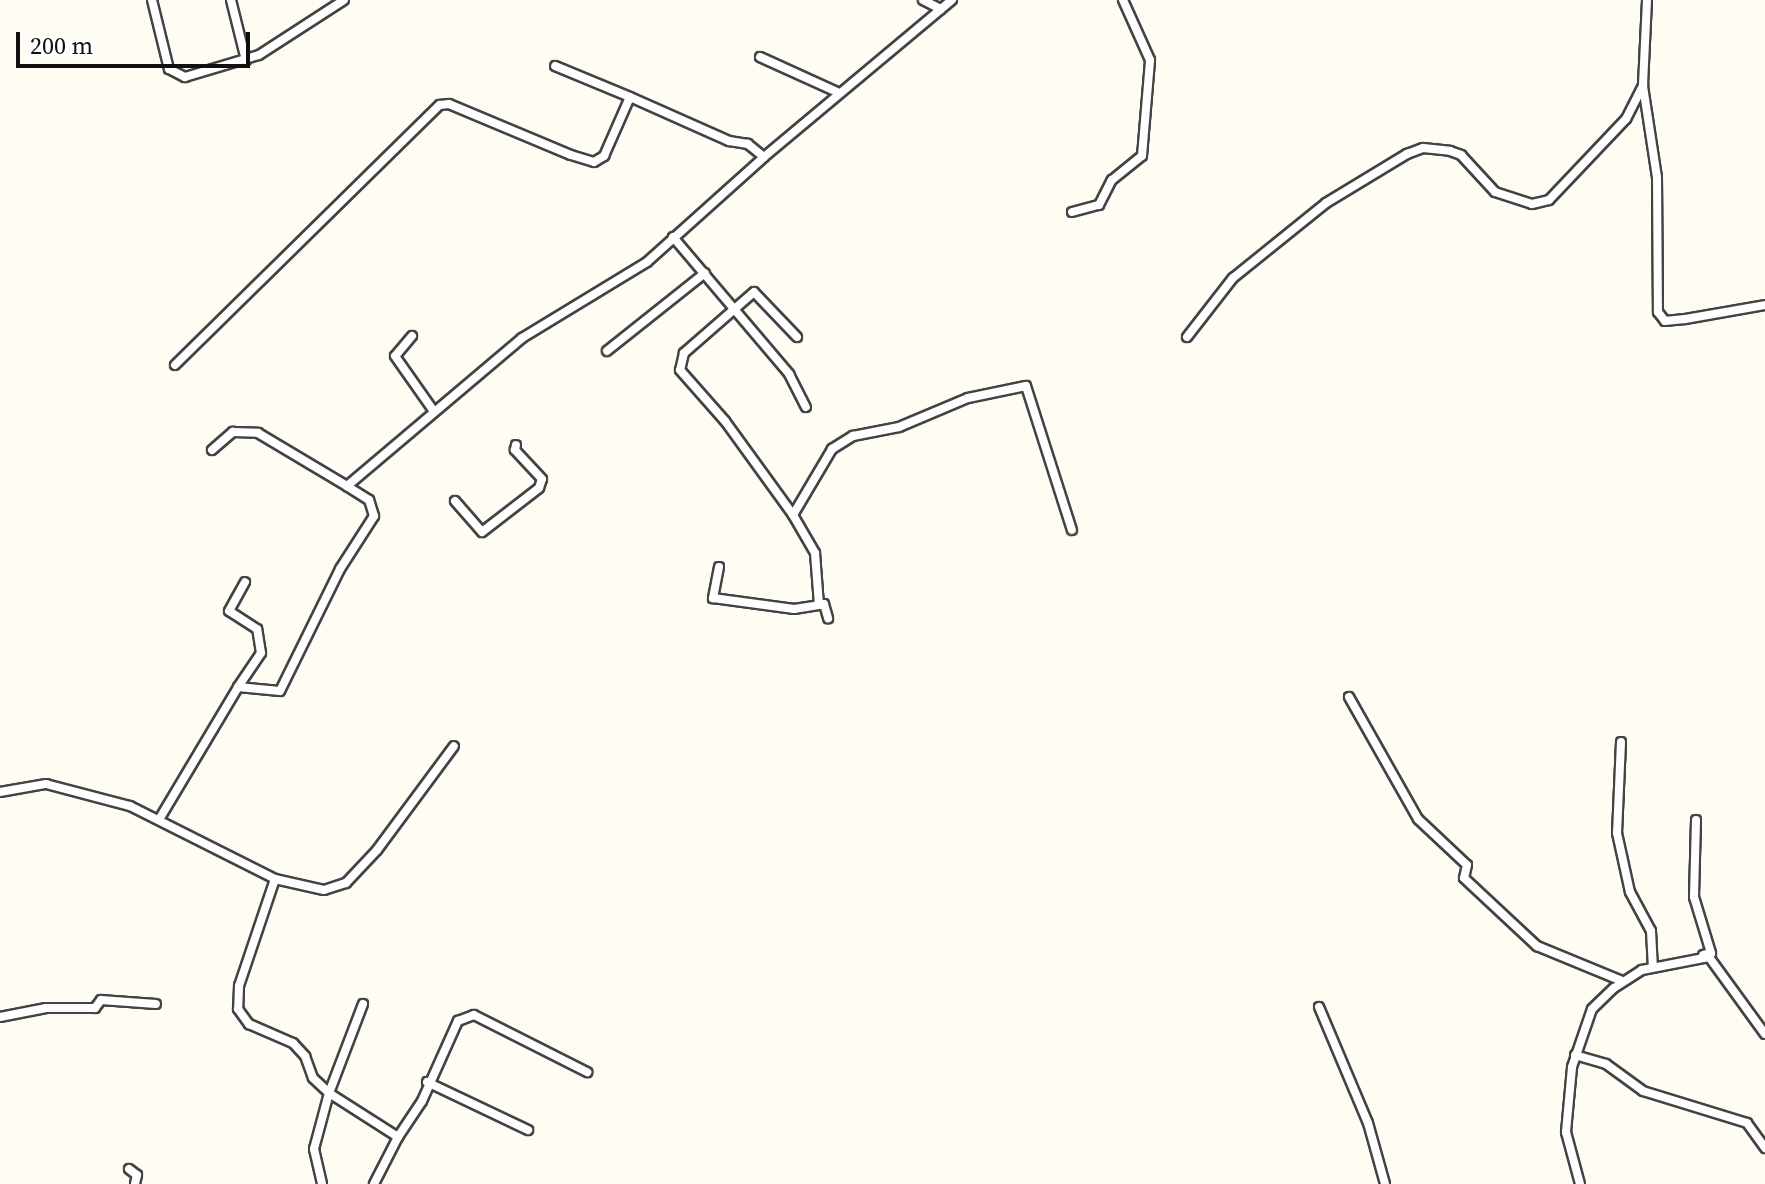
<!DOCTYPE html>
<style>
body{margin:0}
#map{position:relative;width:1765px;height:1184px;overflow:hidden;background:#fffdf3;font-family:"Source Serif 4",serif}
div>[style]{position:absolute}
.roads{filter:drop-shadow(2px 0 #434343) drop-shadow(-2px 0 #434343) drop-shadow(0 2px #434343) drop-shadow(0 -2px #434343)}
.street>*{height:8px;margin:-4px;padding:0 4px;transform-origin:4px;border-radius:4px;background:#fff}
span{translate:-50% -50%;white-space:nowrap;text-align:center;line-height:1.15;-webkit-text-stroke:8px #fff;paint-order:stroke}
.scale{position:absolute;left:16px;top:32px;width:234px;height:36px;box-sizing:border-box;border:4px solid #101010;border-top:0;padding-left:10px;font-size:24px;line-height:28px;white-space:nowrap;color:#101010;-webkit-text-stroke:6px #fff;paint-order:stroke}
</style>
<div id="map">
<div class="roads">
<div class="street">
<i style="left:152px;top:0;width:71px;rotate:76.2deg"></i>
<i style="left:169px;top:69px;width:18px;rotate:27deg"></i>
<i style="left:185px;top:77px;width:77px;rotate:-16.6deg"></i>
<i style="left:259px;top:55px;width:101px;rotate:-32.9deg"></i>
<i style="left:231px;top:0;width:62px;rotate:76deg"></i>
<i style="left:923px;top:0;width:20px;rotate:27deg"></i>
<i style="left:760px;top:57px;width:85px;rotate:24.4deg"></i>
<i style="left:1643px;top:86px;width:92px;rotate:81.3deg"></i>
<i style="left:1657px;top:177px;width:135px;rotate:89.6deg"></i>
<i style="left:1658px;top:312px;width:11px;rotate:52deg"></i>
<i style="left:1665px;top:321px;width:20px;rotate:-6deg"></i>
<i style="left:1685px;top:319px;width:81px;rotate:-9.9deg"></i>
<i style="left:764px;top:157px;width:245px;rotate:-39.9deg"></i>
<i style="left:1072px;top:212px;width:28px;rotate:-15deg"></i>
<i style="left:1099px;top:205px;width:28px;rotate:-63deg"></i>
<i style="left:1112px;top:180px;width:38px;rotate:-39deg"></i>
<i style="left:1142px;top:156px;width:96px;rotate:-85.2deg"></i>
<i style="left:1150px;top:60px;width:66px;rotate:-114.2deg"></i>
<i style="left:673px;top:237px;width:180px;rotate:49.7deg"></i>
<i style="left:789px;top:374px;width:37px;rotate:63deg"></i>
<i style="left:412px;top:336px;width:26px;rotate:130deg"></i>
<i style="left:395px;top:356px;width:66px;rotate:54.9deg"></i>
<i style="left:797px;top:337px;width:62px;rotate:-133.7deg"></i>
<i style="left:754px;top:292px;width:93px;rotate:138.9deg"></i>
<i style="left:684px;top:353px;width:17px;rotate:103deg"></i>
<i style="left:680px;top:370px;width:68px;rotate:48.6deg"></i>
<i style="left:725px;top:421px;width:116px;rotate:54.1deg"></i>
<i style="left:793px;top:515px;width:44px;rotate:59.9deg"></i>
<i style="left:815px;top:553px;width:52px;rotate:85.6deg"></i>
<i style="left:819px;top:605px;width:5px;rotate:-11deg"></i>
<i style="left:824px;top:604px;width:15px;rotate:74deg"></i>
<i style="left:1187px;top:337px;width:75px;rotate:-52.1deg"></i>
<i style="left:1233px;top:278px;width:119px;rotate:-38.9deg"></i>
<i style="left:1326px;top:203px;width:95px;rotate:-31.2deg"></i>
<i style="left:1407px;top:154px;width:17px;rotate:-21deg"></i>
<i style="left:1423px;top:148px;width:27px;rotate:6deg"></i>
<i style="left:1450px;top:151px;width:12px;rotate:20deg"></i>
<i style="left:1461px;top:155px;width:50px;rotate:47.4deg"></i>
<i style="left:1495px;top:192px;width:39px;rotate:18deg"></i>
<i style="left:1532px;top:204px;width:17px;rotate:-13deg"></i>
<i style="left:1549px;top:200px;width:112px;rotate:-46.5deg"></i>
<i style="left:1626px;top:119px;width:38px;rotate:-63deg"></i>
<i style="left:1643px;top:85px;width:85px;rotate:-87.3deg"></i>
<i style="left:607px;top:351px;width:125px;rotate:-38.5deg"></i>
<i style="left:175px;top:365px;width:371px;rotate:-44.5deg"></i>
<i style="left:440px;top:105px;width:9px;rotate:-6deg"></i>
<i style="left:449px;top:104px;width:132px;rotate:22.7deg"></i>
<i style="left:571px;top:155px;width:24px;rotate:17deg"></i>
<i style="left:594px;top:162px;width:12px;rotate:-31deg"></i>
<i style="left:604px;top:156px;width:64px;rotate:-66.2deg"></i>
<i style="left:630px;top:97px;width:81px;rotate:-157.5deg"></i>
<i style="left:212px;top:450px;width:28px;rotate:-41deg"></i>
<i style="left:233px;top:432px;width:25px;rotate:2deg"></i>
<i style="left:258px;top:433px;width:104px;rotate:30.8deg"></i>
<i style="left:455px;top:501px;width:41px;rotate:48.9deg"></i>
<i style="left:482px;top:532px;width:72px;rotate:-37.7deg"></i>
<i style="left:539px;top:488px;width:9px;rotate:-72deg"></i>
<i style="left:542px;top:479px;width:40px;rotate:-133deg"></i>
<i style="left:515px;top:450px;width:5px;rotate:-79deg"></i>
<i style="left:793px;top:515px;width:77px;rotate:-59.4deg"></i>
<i style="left:832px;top:449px;width:25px;rotate:-32deg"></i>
<i style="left:853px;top:436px;width:47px;rotate:-11.1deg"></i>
<i style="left:899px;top:427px;width:75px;rotate:-22.8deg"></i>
<i style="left:968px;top:398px;width:59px;rotate:-11.7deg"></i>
<i style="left:1026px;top:386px;width:151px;rotate:72.3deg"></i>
<i style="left:719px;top:567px;width:32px;rotate:101deg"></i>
<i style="left:713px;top:598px;width:82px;rotate:7.7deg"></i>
<i style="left:794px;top:609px;width:25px;rotate:-9deg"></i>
<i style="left:238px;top:687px;width:41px;rotate:-55.9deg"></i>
<i style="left:261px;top:653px;width:24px;rotate:-99deg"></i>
<i style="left:257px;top:629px;width:33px;rotate:-147deg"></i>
<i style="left:229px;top:611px;width:33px;rotate:-61deg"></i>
<i style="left:1349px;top:697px;width:140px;rotate:60.5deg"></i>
<i style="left:1418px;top:819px;width:67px;rotate:43.2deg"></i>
<i style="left:1467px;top:865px;width:13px;rotate:103deg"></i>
<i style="left:1464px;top:878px;width:100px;rotate:43deg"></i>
<i style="left:1537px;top:946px;width:92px;rotate:22.4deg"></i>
<i style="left:1621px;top:742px;width:91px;rotate:92.5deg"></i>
<i style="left:1617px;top:833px;width:60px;rotate:77.6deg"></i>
<i style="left:1630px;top:892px;width:44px;rotate:61.7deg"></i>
<i style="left:1651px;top:931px;width:35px;rotate:87deg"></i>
<i style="left:0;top:792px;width:47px;rotate:-9.9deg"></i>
<i style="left:46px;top:784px;width:87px;rotate:14.7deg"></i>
<i style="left:130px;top:806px;width:162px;rotate:26.7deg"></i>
<i style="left:275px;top:879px;width:113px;rotate:108.6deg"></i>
<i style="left:239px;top:986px;width:23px;rotate:92deg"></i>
<i style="left:238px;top:1009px;width:19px;rotate:54deg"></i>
<i style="left:249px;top:1024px;width:48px;rotate:23.4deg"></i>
<i style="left:293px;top:1043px;width:18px;rotate:47deg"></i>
<i style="left:305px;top:1056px;width:23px;rotate:70deg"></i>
<i style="left:313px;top:1078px;width:22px;rotate:43deg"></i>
<i style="left:329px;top:1093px;width:58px;rotate:105deg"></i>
<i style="left:314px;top:1149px;width:36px;rotate:77deg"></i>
<i style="left:160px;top:818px;width:152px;rotate:-59.2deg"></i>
<i style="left:238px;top:687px;width:42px;rotate:5.4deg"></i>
<i style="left:280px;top:691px;width:136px;rotate:-63.8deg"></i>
<i style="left:340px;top:569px;width:63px;rotate:-57.3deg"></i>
<i style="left:374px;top:516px;width:17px;rotate:-107deg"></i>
<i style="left:369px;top:500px;width:26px;rotate:-148deg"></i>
<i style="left:347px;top:486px;width:229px;rotate:-40.2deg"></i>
<i style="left:522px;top:338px;width:146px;rotate:-31.3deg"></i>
<i style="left:647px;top:262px;width:157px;rotate:-41.9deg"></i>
<i style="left:764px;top:157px;width:21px;rotate:-141deg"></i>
<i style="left:748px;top:144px;width:19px;rotate:-171deg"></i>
<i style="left:729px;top:141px;width:108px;rotate:-156deg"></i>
<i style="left:1696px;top:820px;width:77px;rotate:91.5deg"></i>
<i style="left:1694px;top:897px;width:59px;rotate:73.1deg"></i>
<i style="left:1711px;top:953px;width:8px;rotate:166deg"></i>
<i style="left:275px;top:879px;width:50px;rotate:12.7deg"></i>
<i style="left:324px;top:890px;width:23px;rotate:-18deg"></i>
<i style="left:346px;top:883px;width:45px;rotate:-46.8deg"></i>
<i style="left:377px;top:850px;width:129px;rotate:-53.5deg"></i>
<i style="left:363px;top:1004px;width:95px;rotate:110.9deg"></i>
<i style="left:329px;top:1093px;width:82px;rotate:32.5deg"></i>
<i style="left:398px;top:1137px;width:53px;rotate:117.1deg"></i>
<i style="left:1319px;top:1007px;width:126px;rotate:67.1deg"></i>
<i style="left:1368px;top:1123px;width:63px;rotate:74.4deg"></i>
<i style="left:0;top:1017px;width:47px;rotate:-11.1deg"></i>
<i style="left:46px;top:1008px;width:49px"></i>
<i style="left:95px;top:1008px;width:10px;rotate:-53deg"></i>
<i style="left:101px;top:1000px;width:55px;rotate:4.2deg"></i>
<i style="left:1575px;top:1055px;width:32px;rotate:16deg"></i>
<i style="left:1606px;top:1064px;width:46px;rotate:36.1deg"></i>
<i style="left:1643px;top:1091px;width:109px;rotate:17.1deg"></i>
<i style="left:1747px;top:1123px;width:31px;rotate:54deg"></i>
<i style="left:427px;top:1082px;width:112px;rotate:25.4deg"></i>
<i style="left:398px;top:1137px;width:43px;rotate:-56.3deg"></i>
<i style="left:422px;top:1101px;width:88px;rotate:-65.8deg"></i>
<i style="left:458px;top:1021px;width:17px;rotate:-21deg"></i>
<i style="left:474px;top:1015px;width:127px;rotate:26.8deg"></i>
<i style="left:129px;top:1169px;width:10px;rotate:37deg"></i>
<i style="left:137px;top:1175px;width:9px;rotate:103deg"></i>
<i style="left:1580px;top:1184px;width:54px;rotate:-105.1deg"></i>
<i style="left:1566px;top:1132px;width:65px;rotate:-84.7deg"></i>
<i style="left:1572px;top:1067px;width:61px;rotate:-71deg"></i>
<i style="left:1592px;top:1009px;width:30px;rotate:-44deg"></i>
<i style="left:1614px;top:988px;width:33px;rotate:-33deg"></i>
<i style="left:1642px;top:970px;width:68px;rotate:-11deg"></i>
<i style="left:1709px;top:957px;width:95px;rotate:54deg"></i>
</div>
</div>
<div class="scale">200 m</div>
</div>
